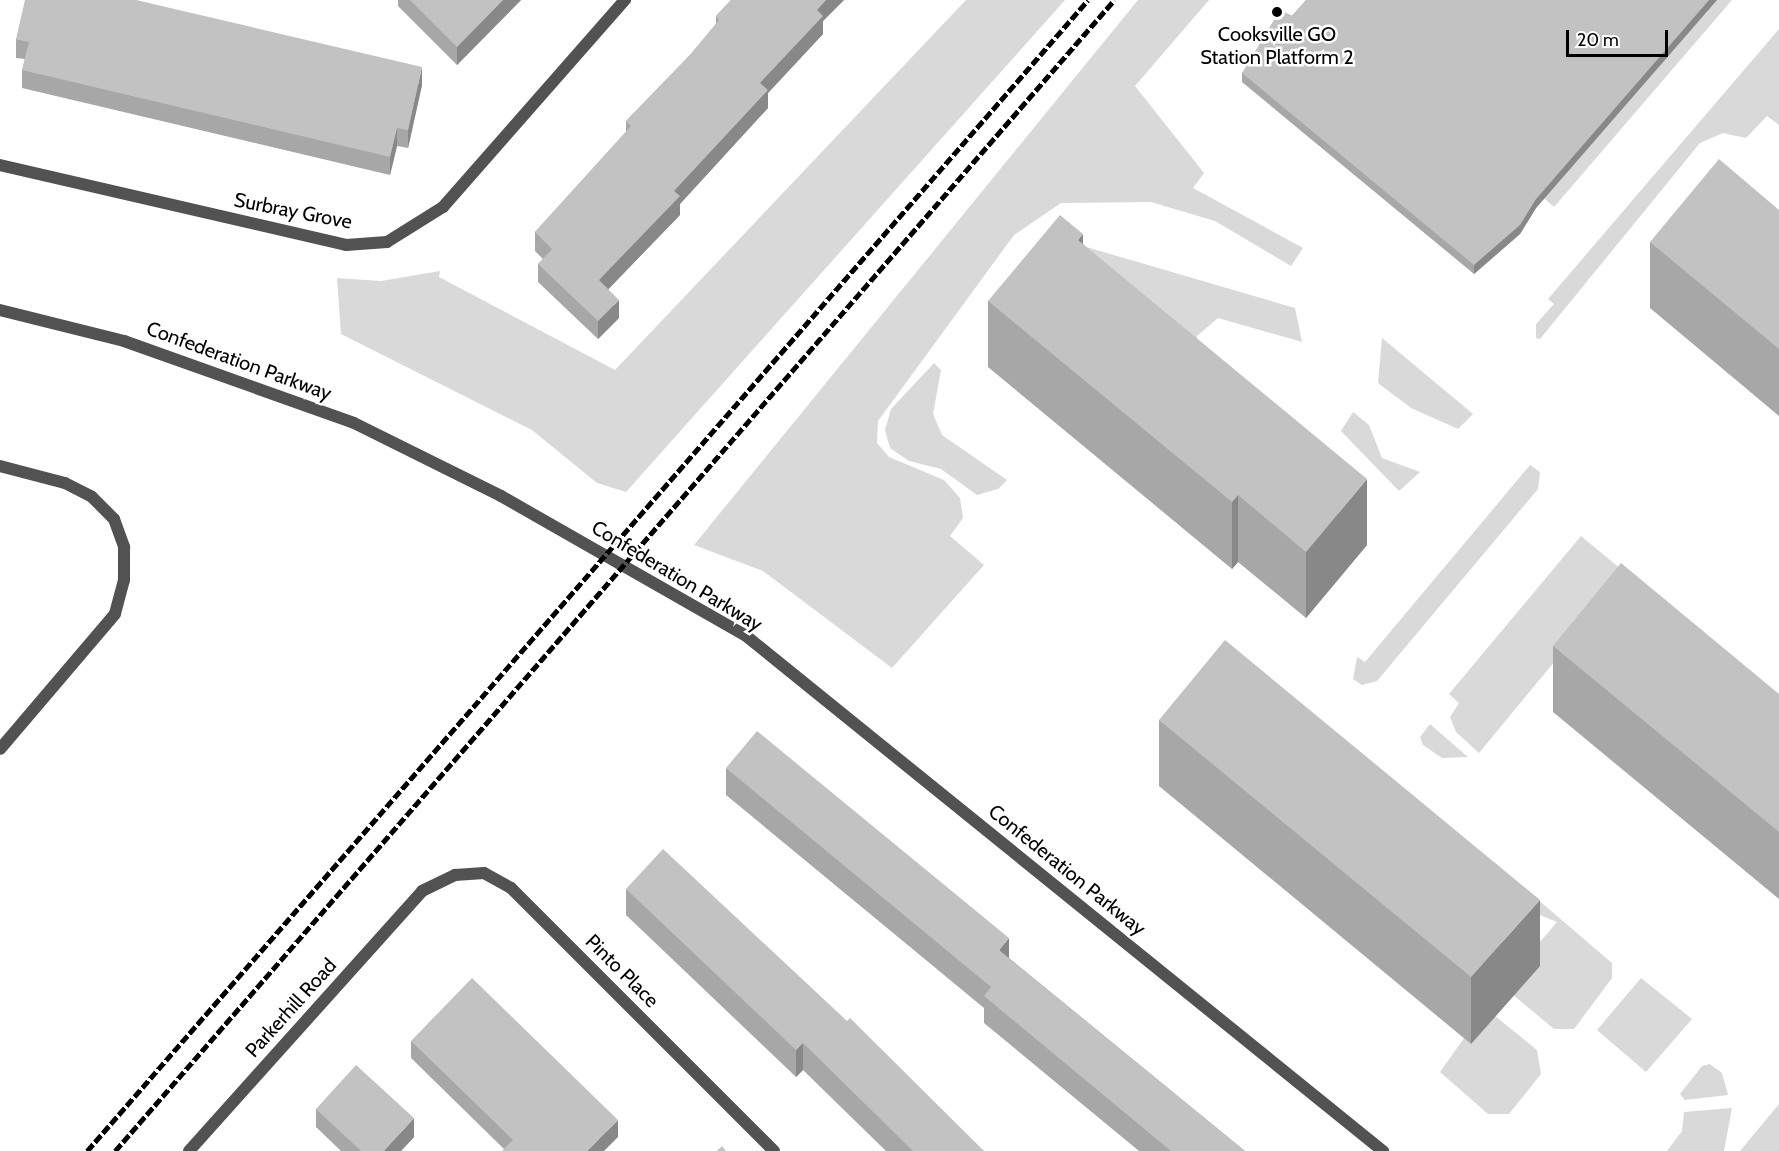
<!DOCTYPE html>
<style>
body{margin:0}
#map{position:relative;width:1779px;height:1151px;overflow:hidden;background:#fff;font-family:Cabin,sans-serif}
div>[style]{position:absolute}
.green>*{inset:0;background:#d9d9d9}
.minor>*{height:12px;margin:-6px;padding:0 6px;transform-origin:6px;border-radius:6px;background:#525252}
.tertiary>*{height:12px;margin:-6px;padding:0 6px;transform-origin:6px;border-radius:6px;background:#525252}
.rail>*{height:4.5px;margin-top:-2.25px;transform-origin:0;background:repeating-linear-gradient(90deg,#000 0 9px,transparent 0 12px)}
.wall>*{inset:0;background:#a7a7a7}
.shaded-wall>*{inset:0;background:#888}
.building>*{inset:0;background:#c2c2c2}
.dots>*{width:16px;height:16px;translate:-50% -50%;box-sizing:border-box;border:3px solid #fff;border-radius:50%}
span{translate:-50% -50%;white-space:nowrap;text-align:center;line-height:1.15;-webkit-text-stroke:5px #fff;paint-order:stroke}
.poi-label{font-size:20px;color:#000}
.street-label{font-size:20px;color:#000}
.scale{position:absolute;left:1566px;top:30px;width:102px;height:27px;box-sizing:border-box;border:3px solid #000;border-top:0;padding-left:8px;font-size:18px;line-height:21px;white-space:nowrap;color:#000;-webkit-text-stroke:4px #fff;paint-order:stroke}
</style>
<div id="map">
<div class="green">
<i style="clip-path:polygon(966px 0,1065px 0,626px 492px,597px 483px,532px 430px,341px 334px,337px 278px,381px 281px,440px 271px,439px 277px,615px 370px)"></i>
<i style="clip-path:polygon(1138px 0,1209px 0,1135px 86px,1204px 173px,1193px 188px,1303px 248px,1291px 266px,1215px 221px,1151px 202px,1061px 203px,1014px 235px,878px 421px,877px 443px,889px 457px,944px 480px,960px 498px,963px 518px,950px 536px,984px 565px,892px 668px,763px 571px,694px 545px)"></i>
<i style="clip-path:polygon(1717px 0,1732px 0,1554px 207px,1544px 198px)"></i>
<i style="clip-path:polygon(1779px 29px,1779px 125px,1767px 116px,1746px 138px,1723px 133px,1700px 143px,1540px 339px,1536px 338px,1536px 324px,1554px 304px,1548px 299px)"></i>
<i style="clip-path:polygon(1059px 239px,1295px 308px,1302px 342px,1218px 318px,1197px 336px,1193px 360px)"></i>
<i style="clip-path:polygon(1382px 338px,1473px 414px,1458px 429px,1411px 408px,1378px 383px)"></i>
<i style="clip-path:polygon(934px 363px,941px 370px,933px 414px,942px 435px,1007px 480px,998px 489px,977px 495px,941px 469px,909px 461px,890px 448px,885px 430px,891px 409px)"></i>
<i style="clip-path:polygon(1353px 412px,1369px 425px,1382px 458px,1420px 472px,1399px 491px,1341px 431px)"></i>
<i style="clip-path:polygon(1530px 465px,1540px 472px,1538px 489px,1377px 681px,1362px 685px,1353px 679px,1357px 657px,1365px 662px)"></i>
<i style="clip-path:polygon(1581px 536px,1645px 589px,1574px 638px,1479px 753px,1456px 732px,1450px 717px,1459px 703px,1449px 694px)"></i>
<i style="clip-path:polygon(1430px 724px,1468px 757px,1442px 758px,1423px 745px,1420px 737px)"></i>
<i style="clip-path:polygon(1482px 862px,1495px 863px,1612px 963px,1612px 978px,1574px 1029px,1554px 1029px,1512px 994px,1539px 966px,1528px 956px,1557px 922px,1540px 915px)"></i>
<i style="clip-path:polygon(1641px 978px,1692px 1019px,1646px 1072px,1597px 1030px)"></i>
<i style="clip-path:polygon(1495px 1016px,1537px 1050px,1541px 1074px,1509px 1114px,1488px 1114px,1440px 1072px,1464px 1038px,1471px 1044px)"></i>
<i style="clip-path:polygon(1710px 1064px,1722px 1073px,1728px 1095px,1685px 1100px,1680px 1094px,1702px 1066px)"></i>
<i style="clip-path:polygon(1779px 1104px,1779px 1151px,1740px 1151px)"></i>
<i style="clip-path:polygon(1732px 1108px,1724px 1151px,1667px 1151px,1682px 1131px,1684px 1112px)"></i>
</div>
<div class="minor">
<i style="left:0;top:165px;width:355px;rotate:13deg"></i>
<i style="left:346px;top:245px;width:41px;rotate:-4.2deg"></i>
<i style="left:387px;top:242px;width:66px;rotate:-32deg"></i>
<i style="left:443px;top:207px;width:276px;rotate:-48.7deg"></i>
<i style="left:0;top:466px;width:67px;rotate:14.7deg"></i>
<i style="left:65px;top:483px;width:30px;rotate:27deg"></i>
<i style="left:92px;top:497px;width:31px;rotate:45deg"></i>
<i style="left:114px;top:519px;width:30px;rotate:70deg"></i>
<i style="left:124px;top:547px;width:33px;rotate:90deg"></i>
<i style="left:124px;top:580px;width:35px;rotate:105deg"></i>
<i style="left:115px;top:614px;width:177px;rotate:130.4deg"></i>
<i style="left:189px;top:1151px;width:349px;rotate:-48.1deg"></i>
<i style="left:422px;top:891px;width:37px;rotate:-26deg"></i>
<i style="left:455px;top:875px;width:29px;rotate:-4deg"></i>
<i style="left:484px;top:873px;width:31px;rotate:29deg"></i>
<i style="left:511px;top:888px;width:372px;rotate:45deg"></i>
</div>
<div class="tertiary">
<i style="left:0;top:310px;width:128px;rotate:14deg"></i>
<i style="left:124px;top:341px;width:244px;rotate:19.6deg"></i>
<i style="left:354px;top:423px;width:164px;rotate:26.4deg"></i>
<i style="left:501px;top:496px;width:281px;rotate:29.7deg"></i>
<i style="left:745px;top:635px;width:821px;rotate:38.97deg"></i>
</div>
<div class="rail">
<i style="left:87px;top:1151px;width:1525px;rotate:-48.99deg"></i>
<i style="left:115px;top:1151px;width:1524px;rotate:-49.04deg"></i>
</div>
<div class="wall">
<i style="clip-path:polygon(398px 0,521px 0,457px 65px,398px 6px)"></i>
<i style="clip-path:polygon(731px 0,844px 0,823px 21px,823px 34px,768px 93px,768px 108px,680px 204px,680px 215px,608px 289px,619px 318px,598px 339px,538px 282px,538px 264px,543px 259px,535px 251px,535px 232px,626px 132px,626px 121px,690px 55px,716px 24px,716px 16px)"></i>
<i style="clip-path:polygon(1306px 0,1717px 0,1536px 208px,1520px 234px,1474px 274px,1242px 82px,1242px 73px)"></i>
<i style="clip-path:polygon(16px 39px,422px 85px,408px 148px,397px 146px,390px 175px,22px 88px,22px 70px,25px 59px,16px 58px)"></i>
<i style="clip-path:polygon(1779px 210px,1779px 416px,1650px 308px,1650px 242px)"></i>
<i style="clip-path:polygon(1083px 244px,1367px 545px,1306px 618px,1238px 562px,1232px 569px,988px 367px,988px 301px)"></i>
<i style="clip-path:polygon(1553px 646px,1779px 694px,1779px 899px,1553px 712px)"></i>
<i style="clip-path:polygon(1159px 720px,1540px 966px,1471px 1044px,1159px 786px)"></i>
<i style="clip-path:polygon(726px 768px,1009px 958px,1245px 1151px,1139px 1151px,984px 1023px,984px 1008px,726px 795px)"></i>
<i style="clip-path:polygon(626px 889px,984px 1151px,886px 1151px,803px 1070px,796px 1077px,626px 915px)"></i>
<i style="clip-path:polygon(411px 1041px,618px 1137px,504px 1149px,411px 1058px)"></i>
<i style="clip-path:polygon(316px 1109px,414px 1137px,401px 1151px,341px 1151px,316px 1127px)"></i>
</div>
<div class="shaded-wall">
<i style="clip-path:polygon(503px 0,521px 0,457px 65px,457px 47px)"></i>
<i style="clip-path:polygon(826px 0,844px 0,823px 21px,823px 34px,768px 93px,768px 108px,680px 204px,680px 215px,599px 299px,599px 280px,674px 191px,817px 10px)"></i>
<i style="clip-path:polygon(1709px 0,1717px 0,1536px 208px,1520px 234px,1474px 274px,1474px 265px,1536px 199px)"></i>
<i style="clip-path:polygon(422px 67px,422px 85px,408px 148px,408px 130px)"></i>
<i style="clip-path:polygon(397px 128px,397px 146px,390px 175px,390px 157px)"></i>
<i style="clip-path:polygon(1083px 234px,1083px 300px,1078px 240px)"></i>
<i style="clip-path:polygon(619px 300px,619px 318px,598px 339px,598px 321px)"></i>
<i style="clip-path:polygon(1367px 479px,1367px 545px,1306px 618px,1306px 552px)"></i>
<i style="clip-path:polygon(1238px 495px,1238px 562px,1232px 569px,1232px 502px)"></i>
<i style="clip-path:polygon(1540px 900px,1540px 966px,1471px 1044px,1471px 977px)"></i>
<i style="clip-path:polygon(1009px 938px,1009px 965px,999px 950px)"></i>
<i style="clip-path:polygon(803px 1043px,803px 1070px,796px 1077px,796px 1050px)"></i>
<i style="clip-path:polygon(414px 1118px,414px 1137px,401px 1151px,384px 1151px)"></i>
<i style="clip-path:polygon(618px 1120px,618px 1137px,604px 1151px,587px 1151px)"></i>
</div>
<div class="building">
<i style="clip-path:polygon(25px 0,136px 0,422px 67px,408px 130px,397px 128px,390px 157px,22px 70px,29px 42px,16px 39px)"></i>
<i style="clip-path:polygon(410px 0,503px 0,457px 47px)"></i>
<i style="clip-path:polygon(731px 0,826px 0,817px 10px,823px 16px,760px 83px,768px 90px,674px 191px,680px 196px,599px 280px,619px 300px,598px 321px,538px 264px,552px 249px,535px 232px,631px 126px,626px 121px,690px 55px,719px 20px,716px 16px)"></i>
<i style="clip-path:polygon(1306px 0,1709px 0,1536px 199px,1520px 225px,1474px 265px,1242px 73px,1280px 10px,1293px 16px)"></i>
<i style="clip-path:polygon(1719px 159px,1779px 210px,1779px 349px,1650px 242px)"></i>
<i style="clip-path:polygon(1060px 215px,1083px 234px,1078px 240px,1367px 479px,1306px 552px,1238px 495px,1232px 502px,988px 301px)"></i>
<i style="clip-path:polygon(1621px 563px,1779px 694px,1779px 832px,1553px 646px)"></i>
<i style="clip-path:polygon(1225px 640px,1540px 900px,1471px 977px,1159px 720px)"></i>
<i style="clip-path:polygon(757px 731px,1009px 938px,999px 950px,1245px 1151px,1171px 1151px,984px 996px,991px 987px,726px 768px)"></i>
<i style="clip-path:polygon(663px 849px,847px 1021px,850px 1018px,984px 1151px,913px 1151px,803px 1043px,796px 1050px,626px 889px)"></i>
<i style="clip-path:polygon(472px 978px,618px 1120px,587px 1151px,502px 1151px,513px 1140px,411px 1041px)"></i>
<i style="clip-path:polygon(356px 1065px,414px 1118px,384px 1151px,361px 1151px,316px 1109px)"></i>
<i style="clip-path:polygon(722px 1146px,726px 1151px,717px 1151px)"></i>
</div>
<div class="dots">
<i style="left:1277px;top:12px;background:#000"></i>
</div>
<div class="poi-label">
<span style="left:1277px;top:46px">Cooksville GO<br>Station Platform 2</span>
</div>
<div class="street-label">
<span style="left:293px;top:211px;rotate:11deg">Surbray Grove</span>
<span style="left:239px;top:361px;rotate:20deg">Confederation Parkway</span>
<span style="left:677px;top:576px;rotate:31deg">Confederation Parkway</span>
<span style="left:1067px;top:870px;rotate:39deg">Confederation Parkway</span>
<span style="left:622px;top:971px;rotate:45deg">Pinto Place</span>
<span style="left:291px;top:1008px;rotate:-48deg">Parkerhill Road</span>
</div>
<div class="scale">20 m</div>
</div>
